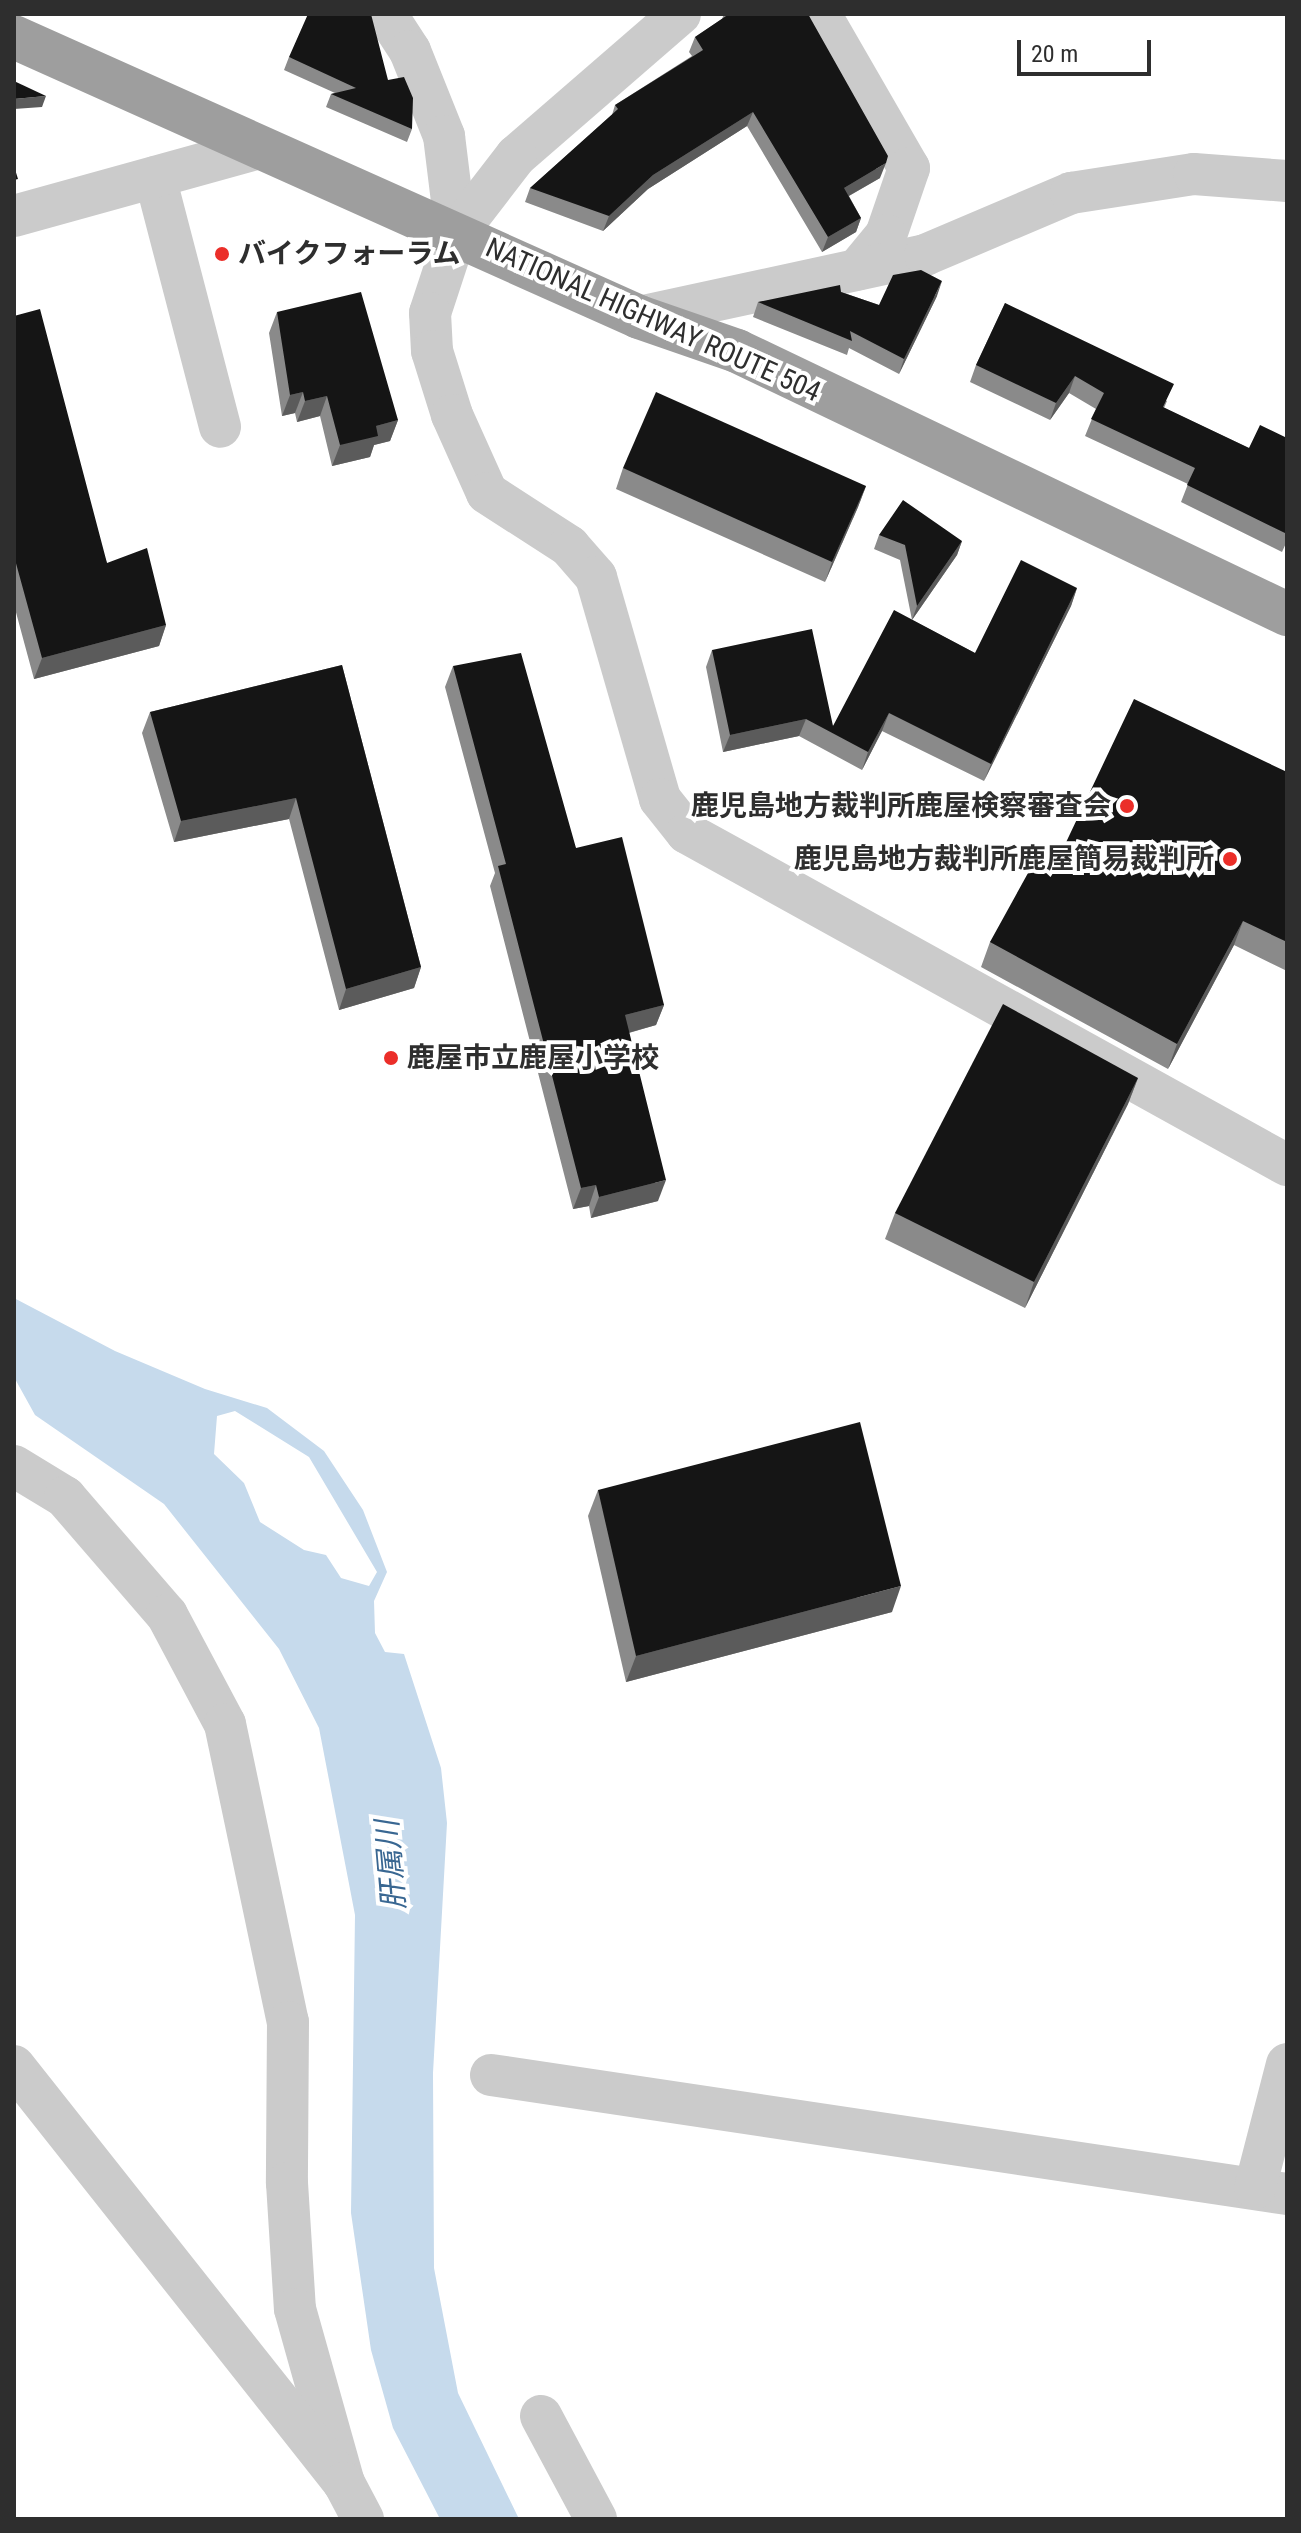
<!DOCTYPE html>
<meta charset="utf-8">
<style>
body{margin:0}
#map{position:relative;width:1301px;height:2533px;overflow:hidden;background:#fff;font-family:"Roboto Condensed","Noto Sans JP",sans-serif}
div>[style]{position:absolute}
.water>*{inset:0;background:#c6daec}
.minor>*{height:42px;margin:-21px;padding:0 21px;transform-origin:21px;border-radius:21px;background:#cbcbcb}
.trunk>*{height:44px;margin:-22px;padding:0 22px;transform-origin:22px;border-radius:22px;background:#9e9e9e}
.wall>*{inset:0;background:#8a8a8a}
.shaded-wall>*{inset:0;background:#5b5b5b}
.building>*{inset:0;background:#151515}
.dots>*{width:22px;height:22px;translate:-50% -50%;box-sizing:border-box;border:4px solid #fff;border-radius:50%}
span{translate:-50% -50%;white-space:nowrap;text-align:center;line-height:1.15;-webkit-text-stroke:8px #fff;paint-order:stroke}
.poi-label{font-size:28px;color:#2e2e2e;font-weight:700}
.left{translate:0 -50%;text-align:left}
.right{translate:-100% -50%;text-align:right}
.street-label{font-size:28px;color:#2e2e2e}
.water-label{font-size:30px;color:#396792;font-style:italic}
.frame{position:absolute;inset:0;border:16px solid #2e2e2e;pointer-events:none}
.scale{position:absolute;left:1017px;top:40px;width:134px;height:36px;box-sizing:border-box;border:4px solid #2e2e2e;border-top:0;padding-left:10px;font-size:24px;line-height:28px;white-space:nowrap;color:#2e2e2e;-webkit-text-stroke:6px #fff;paint-order:stroke}
</style>
<div id="map">
<div class="water">
<i style="clip-path:polygon(evenodd,14px 1298px,115px 1351px,205px 1389px,267px 1408px,324px 1451px,363px 1510px,387px 1572px,374px 1601px,375px 1633px,385px 1652px,404px 1654px,441px 1768px,447px 1823px,433px 2073px,434px 2268px,458px 2393px,519px 2519px,440px 2519px,393px 2428px,371px 2350px,351px 2213px,355px 1915px,319px 1728px,279px 1649px,164px 1504px,35px 1415px,14px 1377px,14px 1298px,235px 1411px,309px 1457px,377px 1572px,369px 1586px,341px 1578px,326px 1555px,304px 1550px,260px 1522px,244px 1483px,214px 1454px,217px 1416px,235px 1411px)"></i>
</div>
<div class="minor">
<i style="left:386px;top:14px;width:44px;rotate:57deg"></i>
<i style="left:410px;top:51px;width:92px;rotate:68.2deg"></i>
<i style="left:444px;top:136px;width:99px;rotate:83deg"></i>
<i style="left:680px;top:14px;width:217px;rotate:139.1deg"></i>
<i style="left:516px;top:156px;width:98px;rotate:127.6deg"></i>
<i style="left:456px;top:234px;width:83px;rotate:108.2deg"></i>
<i style="left:430px;top:313px;width:38px;rotate:87deg"></i>
<i style="left:432px;top:351px;width:67px;rotate:72.6deg"></i>
<i style="left:452px;top:415px;width:85px;rotate:65.8deg"></i>
<i style="left:487px;top:493px;width:98px;rotate:32.9deg"></i>
<i style="left:569px;top:546px;width:41px;rotate:48.9deg"></i>
<i style="left:596px;top:577px;width:231px;rotate:73.9deg"></i>
<i style="left:660px;top:799px;width:43px;rotate:51.5deg"></i>
<i style="left:687px;top:833px;width:686px;rotate:28.96deg"></i>
<i style="left:820px;top:14px;width:178px;rotate:60deg"></i>
<i style="left:909px;top:168px;width:71px;rotate:108.9deg"></i>
<i style="left:886px;top:235px;width:45px;rotate:129.6deg"></i>
<i style="left:155px;top:177px;width:258px;rotate:75.4deg"></i>
<i style="left:14px;top:216px;width:251px;rotate:-15.5deg"></i>
<i style="left:639px;top:317px;width:293px;rotate:-12.2deg"></i>
<i style="left:925px;top:255px;width:159px;rotate:-23deg"></i>
<i style="left:1071px;top:193px;width:124px;rotate:-8.8deg"></i>
<i style="left:1194px;top:174px;width:93px;rotate:4.3deg"></i>
<i style="left:14px;top:1466px;width:60px;rotate:31.3deg"></i>
<i style="left:65px;top:1497px;width:156px;rotate:49.2deg"></i>
<i style="left:167px;top:1615px;width:123px;rotate:62deg"></i>
<i style="left:225px;top:1724px;width:305px;rotate:78.1deg"></i>
<i style="left:288px;top:2022px;width:161px;rotate:90.4deg"></i>
<i style="left:287px;top:2183px;width:126px;rotate:86.4deg"></i>
<i style="left:295px;top:2309px;width:181px;rotate:74.3deg"></i>
<i style="left:14px;top:2066px;width:532px;rotate:51.64deg"></i>
<i style="left:344px;top:2483px;width:41px;rotate:62.2deg"></i>
<i style="left:491px;top:2075px;width:805px;rotate:8.5deg"></i>
<i style="left:1255px;top:2188px;width:128px;rotate:-75.5deg"></i>
<i style="left:541px;top:2416px;width:117px;rotate:61.9deg"></i>
</div>
<div class="trunk">
<i style="left:14px;top:37px;width:685px;rotate:24.13deg"></i>
<i style="left:639px;top:317px;width:104px;rotate:19.1deg"></i>
<i style="left:737px;top:351px;width:610px;rotate:25.56deg"></i>
</div>
<div class="wall">
<i style="clip-path:polygon(724px 14px,808px 14px,880px 178px,849px 196px,861px 218px,856px 232px,822px 252px,747px 126px,648px 189px,603px 231px,525px 202px,530px 188px,612px 115px,615px 105px,692px 56px,689px 52px,695px 37px,722px 19px)"></i>
<i style="clip-path:polygon(289px 57px,388px 80px,412px 129px,407px 142px,326px 107px,331px 94px,335px 93px,284px 70px)"></i>
<i style="clip-path:polygon(841px 292px,879px 305px,937px 296px,899px 374px,849px 348px,847px 355px,753px 317px,758px 302px)"></i>
<i style="clip-path:polygon(1005px 303px,1167px 401px,1164px 408px,1249px 448px,1287px 438px,1287px 541px,1282px 552px,1181px 502px,1188px 484px,1085px 436px,1096px 409px,1069px 393px,1050px 420px,970px 382px,976px 365px)"></i>
<i style="clip-path:polygon(277px 312px,398px 420px,390px 441px,374px 445px,370px 457px,332px 466px,320px 416px,297px 422px,295px 413px,282px 416px,269px 333px)"></i>
<i style="clip-path:polygon(14px 316px,107px 563px,166px 625px,159px 646px,34px 679px,14px 605px)"></i>
<i style="clip-path:polygon(623px 468px,866px 486px,858px 507px,825px 582px,616px 489px)"></i>
<i style="clip-path:polygon(879px 535px,962px 541px,957px 555px,912px 620px,975px 653px,1077px 588px,1071px 606px,984px 781px,882px 731px,862px 770px,799px 736px,723px 752px,706px 667px,712px 650px,833px 726px,912px 620px,900px 560px,874px 549px)"></i>
<i style="clip-path:polygon(342px 665px,421px 967px,414px 988px,339px 1010px,289px 819px,174px 842px,142px 733px,150px 712px)"></i>
<i style="clip-path:polygon(453px 666px,576px 848px,664px 1005px,656px 1025px,629px 1033px,658px 1201px,591px 1218px,589px 1206px,573px 1209px,490px 886px,495px 873px,445px 687px)"></i>
<i style="clip-path:polygon(1287px 772px,1287px 971px,1234px 945px,1168px 1069px,981px 967px,990px 942px,1051px 874px)"></i>
<i style="clip-path:polygon(1138px 1078px,1128px 1104px,1025px 1308px,885px 1239px,895px 1213px)"></i>
<i style="clip-path:polygon(598px 1490px,892px 1612px,626px 1682px,588px 1516px)"></i>
</div>
<div class="shaded-wall">
<i style="clip-path:polygon(46px 96px,42px 107px,14px 109px,14px 99px)"></i>
<i style="clip-path:polygon(753px 112px,747px 126px,648px 189px,603px 231px,609px 216px,653px 175px)"></i>
<i style="clip-path:polygon(886px 163px,880px 178px,838px 202px,844px 188px)"></i>
<i style="clip-path:polygon(861px 218px,856px 232px,822px 252px,828px 237px)"></i>
<i style="clip-path:polygon(942px 281px,937px 296px,899px 374px,904px 359px)"></i>
<i style="clip-path:polygon(1075px 376px,1069px 393px,1050px 420px,1056px 403px)"></i>
<i style="clip-path:polygon(303px 392px,295px 413px,282px 416px,290px 395px)"></i>
<i style="clip-path:polygon(327px 396px,320px 416px,297px 422px,305px 401px)"></i>
<i style="clip-path:polygon(398px 420px,390px 441px,374px 445px,370px 457px,332px 466px,340px 445px,376px 426px)"></i>
<i style="clip-path:polygon(866px 486px,858px 507px,825px 582px,832px 562px)"></i>
<i style="clip-path:polygon(962px 541px,957px 555px,912px 620px,917px 606px)"></i>
<i style="clip-path:polygon(1077px 588px,1071px 606px,984px 781px,991px 764px)"></i>
<i style="clip-path:polygon(166px 625px,159px 646px,34px 679px,42px 658px)"></i>
<i style="clip-path:polygon(889px 713px,882px 731px,862px 770px,868px 752px)"></i>
<i style="clip-path:polygon(806px 719px,799px 736px,723px 752px,730px 735px)"></i>
<i style="clip-path:polygon(296px 798px,289px 819px,174px 842px,181px 821px)"></i>
<i style="clip-path:polygon(1243px 921px,1234px 945px,1168px 1069px,1177px 1044px)"></i>
<i style="clip-path:polygon(421px 967px,414px 988px,339px 1010px,346px 989px)"></i>
<i style="clip-path:polygon(664px 1005px,656px 1025px,617px 1036px,625px 1015px)"></i>
<i style="clip-path:polygon(1138px 1078px,1128px 1104px,1025px 1308px,1034px 1282px)"></i>
<i style="clip-path:polygon(666px 1180px,658px 1201px,591px 1218px,599px 1197px)"></i>
<i style="clip-path:polygon(596px 1185px,589px 1206px,573px 1209px,581px 1188px)"></i>
<i style="clip-path:polygon(901px 1586px,892px 1612px,626px 1682px,636px 1656px)"></i>
</div>
<div class="building">
<i style="clip-path:polygon(308px 14px,371px 14px,388px 80px,404px 77px,413px 98px,412px 129px,331px 94px,356px 88px,289px 57px)"></i>
<i style="clip-path:polygon(729px 14px,808px 14px,888px 156px,886px 163px,844px 188px,861px 218px,828px 237px,753px 112px,653px 175px,609px 216px,530px 188px,618px 109px,615px 105px,703px 50px,695px 37px)"></i>
<i style="clip-path:polygon(14px 81px,46px 96px,14px 99px)"></i>
<i style="clip-path:polygon(14px 166px,18px 179px,14px 180px)"></i>
<i style="clip-path:polygon(921px 270px,942px 281px,904px 359px,850px 331px,852px 341px,758px 302px,840px 285px,841px 292px,879px 305px,893px 275px)"></i>
<i style="clip-path:polygon(361px 292px,398px 420px,376px 426px,378px 436px,340px 445px,327px 396px,305px 401px,303px 392px,290px 395px,277px 312px)"></i>
<i style="clip-path:polygon(1005px 303px,1174px 384px,1163px 407px,1249px 448px,1260px 425px,1287px 438px,1287px 534px,1187px 485px,1195px 468px,1091px 419px,1104px 393px,1075px 376px,1056px 403px,976px 365px)"></i>
<i style="clip-path:polygon(40px 309px,107px 563px,147px 548px,166px 625px,42px 658px,14px 556px,14px 316px)"></i>
<i style="clip-path:polygon(656px 392px,866px 486px,832px 562px,623px 468px)"></i>
<i style="clip-path:polygon(903px 500px,962px 541px,917px 606px,905px 545px,879px 535px)"></i>
<i style="clip-path:polygon(1021px 560px,1077px 588px,991px 764px,889px 713px,868px 752px,806px 719px,730px 735px,712px 650px,812px 629px,833px 726px,894px 610px,975px 653px)"></i>
<i style="clip-path:polygon(521px 653px,576px 848px,622px 837px,664px 1005px,625px 1015px,666px 1180px,599px 1197px,596px 1185px,581px 1188px,498px 866px,506px 864px,453px 666px)"></i>
<i style="clip-path:polygon(342px 665px,421px 967px,346px 989px,296px 798px,181px 821px,150px 712px)"></i>
<i style="clip-path:polygon(1134px 699px,1287px 772px,1287px 942px,1243px 921px,1177px 1044px,990px 942px,1033px 864px,1051px 874px)"></i>
<i style="clip-path:polygon(1003px 1004px,1138px 1078px,1034px 1282px,895px 1213px)"></i>
<i style="clip-path:polygon(860px 1422px,901px 1586px,636px 1656px,598px 1490px)"></i>
</div>
<div class="dots">
<i style="left:222px;top:254px;background:#eb2e29"></i>
<i style="left:1127px;top:806px;background:#eb2e29"></i>
<i style="left:1230px;top:859px;background:#eb2e29"></i>
<i style="left:391px;top:1058px;background:#eb2e29"></i>
</div>
<div class="poi-label">
<span class="left" style="left:238px;top:254px">バイクフォーラム</span>
<span class="right" style="left:1111px;top:806px">鹿児島地方裁判所鹿屋検察審査会</span>
<span class="right" style="left:1214px;top:859px">鹿児島地方裁判所鹿屋簡易裁判所</span>
<span class="left" style="left:407px;top:1058px">鹿屋市立鹿屋小学校</span>
</div>
<div class="street-label">
<span style="left:653px;top:320px;rotate:24deg">NATIONAL HIGHWAY ROUTE 504</span>
</div>
<div class="water-label">
<span style="left:391px;top:1865px;rotate:-95deg">肝属川</span>
</div>
<div class="frame"></div>
<div class="scale">20 m</div>
</div>
